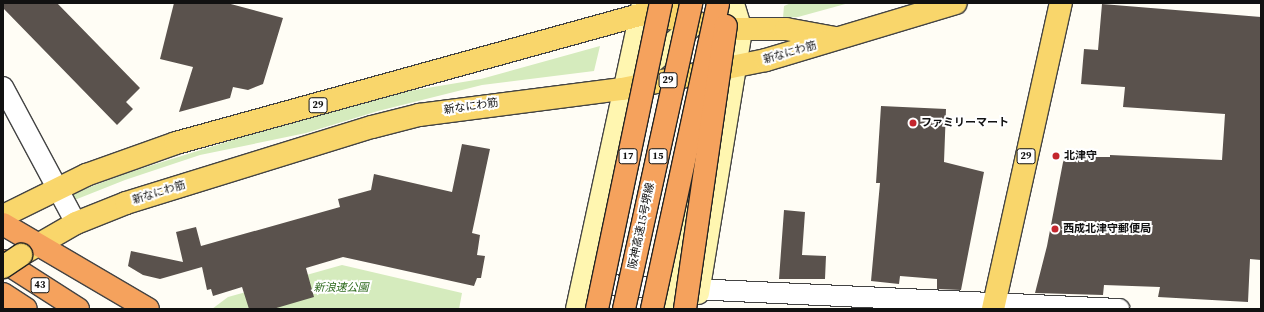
<!DOCTYPE html>
<meta charset="utf-8">
<style>
body{margin:0}
#map{position:relative;width:1264px;height:312px;overflow:hidden;background:#fffdf5;font-family:"Source Serif 4","Noto Sans JP",serif}
div>[style]{position:absolute}
.green>*{inset:0;background:#d5ebbd}
.building>*{inset:0;background:#5a524d}
.roads{filter:drop-shadow(1px 0 #444) drop-shadow(-1px 0 #444) drop-shadow(0 1px #444) drop-shadow(0 -1px #444)}
.street>*{height:20px;margin:-10px;padding:0 10px;transform-origin:10px;border-radius:10px;background:#fff}
.secondary>*{height:22px;margin:-11px;padding:0 11px;transform-origin:11px;border-radius:11px;background:#fff6b0}
.primary>*{height:22px;margin:-11px;padding:0 11px;transform-origin:11px;border-radius:11px;background:#f9d66b}
.highway>*{height:22px;margin:-11px;padding:0 11px;transform-origin:11px;border-radius:11px;background:#f5a25d}
.bridges{filter:drop-shadow(1px 0 #222) drop-shadow(-1px 0 #222) drop-shadow(0 1px #222) drop-shadow(0 -1px #222)}
.primary-bridge>*{height:22px;margin:-11px;padding:0 11px;transform-origin:11px;border-radius:11px;background:#f9d66b}
.highway-bridge>*{height:22px;margin:-11px;padding:0 11px;transform-origin:11px;border-radius:11px;background:#f5a25d}
.dots>*{width:11px;height:11px;translate:-50% -50%;box-sizing:border-box;border:2px solid #fff;border-radius:50%}
span{translate:-50% -50%;white-space:nowrap;text-align:center;line-height:1.15;-webkit-text-stroke:4px #fff;paint-order:stroke}
.shield-label span{padding:1px 3px;background:#fff;border:1px solid;border-radius:3px;-webkit-text-stroke-width:0}
.shield-label{font-size:10px;color:#111;font-weight:700}
.street-label{font-size:11px;color:#111}
.poi-label{font-size:11px;color:#111;font-weight:700}
.left{translate:0 -50%;text-align:left}
.park-label{font-size:11px;color:#2f6b1f;font-style:italic}
.frame{position:absolute;inset:0;border:4px solid #111;pointer-events:none}
</style>
<div id="map">
<div class="green">
<i style="clip-path:polygon(791px 3px,849px 3px,798px 17px,783px 18px,784px 6px)"></i>
<i style="clip-path:polygon(600px 46px,594px 71px,482px 85px,378px 111px,306px 133px,200px 155px,125px 180px,67px 203px,61px 198px,127px 173px,287px 123px,397px 93px,481px 79px)"></i>
<i style="clip-path:polygon(342px 265px,462px 293px,459px 309px,212px 309px,228px 297px)"></i>
</div>
<div class="building">
<i style="clip-path:polygon(3px 3px,57px 3px,140px 88px,126px 102px,133px 109px,117px 125px,3px 8px)"></i>
<i style="clip-path:polygon(174px 3px,227px 3px,283px 18px,263px 84px,248px 90px,233px 87px,230px 98px,179px 112px,193px 67px,160px 59px)"></i>
<i style="clip-path:polygon(1102px 4px,1261px 17px,1261px 260px,1250px 259px,1248px 302px,1158px 297px,1160px 287px,1104px 285px,1103px 295px,1035px 293px,1047px 246px,1064px 157px,1110px 157px,1110px 155px,1222px 160px,1225px 114px,1123px 107px,1125px 87px,1081px 84px,1084px 49px,1098px 50px)"></i>
<i style="clip-path:polygon(881px 106px,946px 109px,944px 162px,984px 172px,961px 290px,937px 289px,937px 279px,900px 276px,899px 284px,871px 281px,880px 183px,876px 183px)"></i>
<i style="clip-path:polygon(462px 144px,490px 149px,472px 233px,480px 235px,477px 255px,485px 256px,481px 278px,477px 278px,474px 286px,343px 257px,306px 268px,314px 297px,273px 309px,249px 309px,242px 287px,213px 296px,211px 289px,207px 290px,202px 267px,160px 279px,143px 275px,128px 266px,131px 251px,183px 262px,176px 232px,196px 227px,201px 246px,340px 207px,338px 199px,371px 190px,374px 174px,452px 192px)"></i>
<i style="clip-path:polygon(784px 210px,805px 212px,802px 255px,826px 256px,825px 279px,779px 279px)"></i>
</div>
<div class="roads">
<div class="street">
<i style="left:3px;top:87px;width:154px;rotate:61.8deg"></i>
<i style="left:586px;top:284px;width:534px;rotate:2.69deg"></i>
</div>
<div class="secondary">
<i style="left:640px;top:73px;width:72px;rotate:-42.2deg"></i>
<i style="left:698px;top:293px;width:266px;rotate:-80.7deg"></i>
<i style="left:741px;top:30px;width:28px;rotate:-107deg"></i>
<i style="left:577px;top:309px;width:313px;rotate:-77.8deg"></i>
<i style="left:670px;top:309px;width:126px;rotate:-79.5deg"></i>
</div>
<div class="primary">
<i style="left:669px;top:18px;width:63px;rotate:10.1deg"></i>
<i style="left:731px;top:29px;width:55px"></i>
<i style="left:786px;top:29px;width:50px;rotate:10.4deg"></i>
<i style="left:3px;top:216px;width:93px;rotate:-26.3deg"></i>
<i style="left:86px;top:175px;width:96px;rotate:-19.6deg"></i>
<i style="left:176px;top:143px;width:526px;rotate:-15.44deg"></i>
<i style="left:24px;top:253px;width:60px;rotate:-30deg"></i>
<i style="left:76px;top:223px;width:54px;rotate:-21.8deg"></i>
<i style="left:126px;top:203px;width:257px;rotate:-17.2deg"></i>
<i style="left:372px;top:127px;width:49px;rotate:-14.3deg"></i>
<i style="left:419px;top:115px;width:205px;rotate:-7.3deg"></i>
<i style="left:622px;top:89px;width:147px;rotate:-11.4deg"></i>
<i style="left:766px;top:60px;width:198px;rotate:-16.7deg"></i>
<i style="left:993px;top:309px;width:313px;rotate:-77.5deg"></i>
</div>
<div class="highway">
<i style="left:3px;top:224px;width:168px;rotate:30.4deg"></i>
<i style="left:3px;top:261px;width:89px;rotate:32.6deg"></i>
<i style="left:3px;top:294px;width:27px;rotate:33deg"></i>
</div>
</div>
<div class="bridges">
<div class="primary-bridge">
<i style="left:3px;top:267px;width:22px;rotate:-34deg"></i>
</div>
<div class="highway-bridge">
<i style="left:597px;top:309px;width:313px;rotate:-78.2deg"></i>
<i style="left:624px;top:309px;width:313px;rotate:-77.6deg"></i>
<i style="left:652px;top:309px;width:313px;rotate:-77.8deg"></i>
<i style="left:685px;top:309px;width:286px;rotate:-81.8deg"></i>
</div>
</div>
<div class="dots">
<i style="left:913px;top:123px;background:#c4262e"></i>
<i style="left:1056px;top:156px;background:#c4262e"></i>
<i style="left:1055px;top:229px;background:#c4262e"></i>
</div>
<div class="shield-label">
<span style="left:668px;top:80px">29</span>
<span style="left:318px;top:105px">29</span>
<span style="left:628px;top:156px">17</span>
<span style="left:658px;top:156px">15</span>
<span style="left:1026px;top:156px">29</span>
<span style="left:40px;top:285px">43</span>
</div>
<div class="street-label">
<span style="left:790px;top:53px;rotate:-16deg">新なにわ筋</span>
<span style="left:471px;top:107px;rotate:-8deg">新なにわ筋</span>
<span style="left:159px;top:193px;rotate:-17deg">新なにわ筋</span>
<span style="left:642px;top:226px;rotate:-78deg">阪神高速15号堺線</span>
</div>
<div class="poi-label">
<span class="left" style="left:921px;top:123px">ファミリーマート</span>
<span class="left" style="left:1064px;top:156px">北津守</span>
<span class="left" style="left:1063px;top:229px">西成北津守郵便局</span>
</div>
<div class="park-label">
<span style="left:341px;top:288px">新浪速公園</span>
</div>
<div class="frame"></div>
</div>
